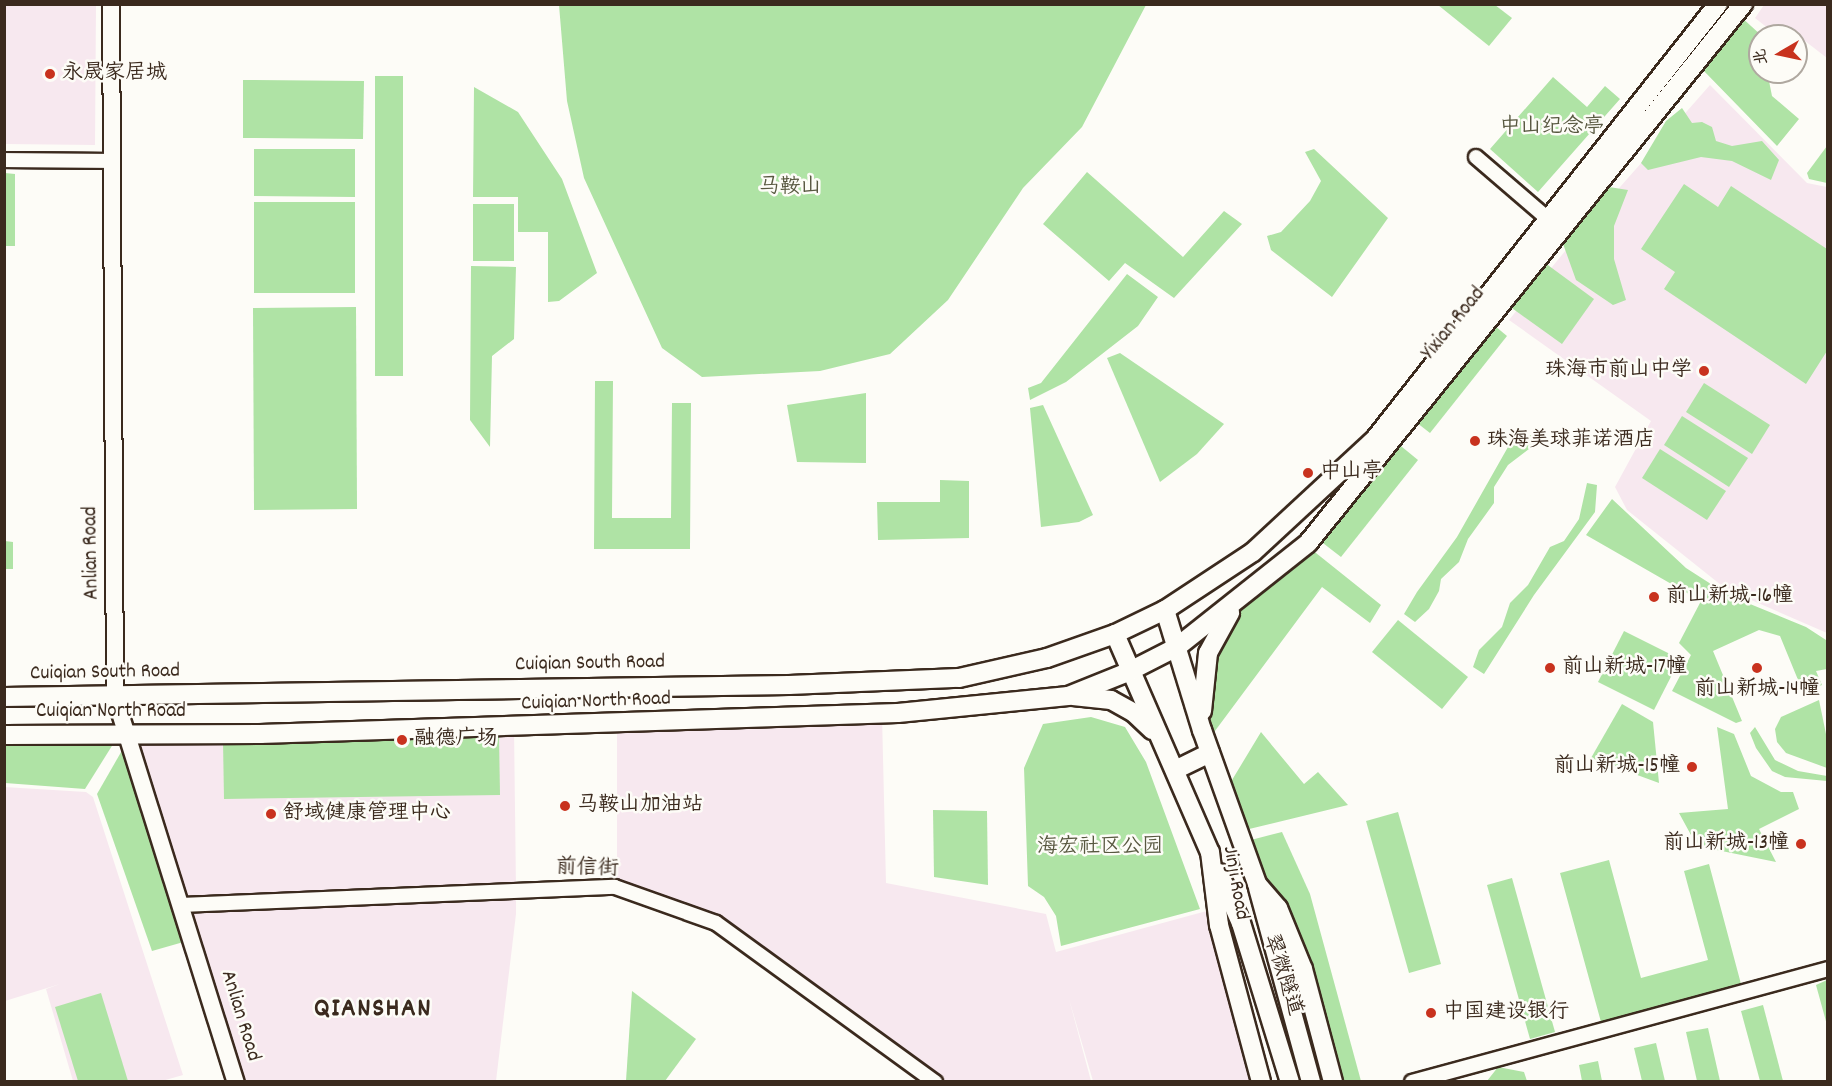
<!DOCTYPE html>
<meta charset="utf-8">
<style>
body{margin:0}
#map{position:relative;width:1832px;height:1086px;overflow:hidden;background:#fdfcf7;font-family:Dekko,"LXGW WenKai TC",sans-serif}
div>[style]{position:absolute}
.built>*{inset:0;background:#f7e8ef}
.green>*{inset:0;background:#afe3a5}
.roads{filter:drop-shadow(2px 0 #3b2a1e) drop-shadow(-2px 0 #3b2a1e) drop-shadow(0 2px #3b2a1e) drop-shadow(0 -2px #3b2a1e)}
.minor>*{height:14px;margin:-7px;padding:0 7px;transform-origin:7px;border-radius:7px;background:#fdfcf7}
.tertiary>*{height:16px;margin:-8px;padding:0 8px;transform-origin:8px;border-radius:8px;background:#fdfcf7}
.secondary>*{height:18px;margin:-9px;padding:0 9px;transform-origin:9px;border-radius:9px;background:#fdfcf7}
.dots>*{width:16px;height:16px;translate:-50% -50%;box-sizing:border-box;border:3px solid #fdfcf7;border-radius:50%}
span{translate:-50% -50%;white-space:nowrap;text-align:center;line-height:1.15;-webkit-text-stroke:5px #fdfcf7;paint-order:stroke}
.poi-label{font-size:21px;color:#3b2a1e}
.left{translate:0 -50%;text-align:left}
.right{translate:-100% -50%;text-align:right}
.park-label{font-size:21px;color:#585840}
.street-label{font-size:21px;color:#3b2a1e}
.district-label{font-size:27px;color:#3b2a1e;font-weight:700;letter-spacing:1.5px}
.frame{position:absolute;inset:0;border:6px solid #3b2a1e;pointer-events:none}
.north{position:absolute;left:1748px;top:24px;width:60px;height:60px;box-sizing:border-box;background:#fdfcf7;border:2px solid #afa8a0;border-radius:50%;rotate:261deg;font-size:16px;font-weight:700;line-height:24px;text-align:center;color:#3b2a1e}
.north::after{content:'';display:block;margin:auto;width:21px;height:27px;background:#c8321e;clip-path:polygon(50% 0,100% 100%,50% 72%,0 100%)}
</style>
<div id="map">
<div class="built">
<i style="clip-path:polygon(5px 4px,96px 5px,95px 145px,5px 144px)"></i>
<i style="clip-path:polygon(1764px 5px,1827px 5px,1827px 58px,1805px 41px,1796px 54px,1796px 36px,1772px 36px,1774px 33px,1755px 18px)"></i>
<i style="clip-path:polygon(1710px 85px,1807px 183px,1827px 187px,1827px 633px,1726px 589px,1627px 510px,1615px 487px,1651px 421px,1509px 320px,1583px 229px)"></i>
<i style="clip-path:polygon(882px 715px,886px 883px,1046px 914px,1056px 952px,1214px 909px,1260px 1081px,1093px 1081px,1069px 999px,1091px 1081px,932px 1081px,716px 921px,617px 885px,617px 726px)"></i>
<i style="clip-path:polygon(514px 729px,516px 888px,182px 903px,126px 735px)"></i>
<i style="clip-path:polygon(4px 787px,86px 792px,93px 797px,183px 1075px,162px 1081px,73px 1081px,46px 989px,60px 984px,5px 1001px)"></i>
<i style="clip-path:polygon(516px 891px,516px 914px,496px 1081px,238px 1081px,183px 906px)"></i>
</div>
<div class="green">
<i style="clip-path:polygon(559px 5px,559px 4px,1146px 5px,1082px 127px,1023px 188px,948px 300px,890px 354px,820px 371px,702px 377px,662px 348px,584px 178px,567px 101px)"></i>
<i style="clip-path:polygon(1438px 5px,1495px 5px,1512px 18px,1489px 46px)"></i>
<i style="clip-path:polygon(1740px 16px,1762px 36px,1755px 70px,1769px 81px,1772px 96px,1799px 119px,1777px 146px,1702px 69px)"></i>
<i style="clip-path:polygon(375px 76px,403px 76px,403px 376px,375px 376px)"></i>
<i style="clip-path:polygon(1553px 77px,1587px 107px,1605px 86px,1620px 99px,1538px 192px,1490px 149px)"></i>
<i style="clip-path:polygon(243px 80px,364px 81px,363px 139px,243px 138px)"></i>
<i style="clip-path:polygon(474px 87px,518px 112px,562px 179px,597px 273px,559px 301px,548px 302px,548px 232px,518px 232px,518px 197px,473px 197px)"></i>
<i style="clip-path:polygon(1682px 108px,1692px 123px,1702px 122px,1712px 127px,1716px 141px,1732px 146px,1762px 141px,1779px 160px,1771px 180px,1732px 161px,1701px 157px,1648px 170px,1641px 163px,1666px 121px)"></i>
<i style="clip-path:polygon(1827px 146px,1827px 183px,1809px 179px,1807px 173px)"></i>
<i style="clip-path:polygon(254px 149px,355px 149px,355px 197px,254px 196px)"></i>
<i style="clip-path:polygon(1314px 149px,1388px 218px,1332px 297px,1271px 250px,1267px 236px,1281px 232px,1310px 201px,1321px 181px,1305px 152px)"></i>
<i style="clip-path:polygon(1087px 172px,1183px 257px,1224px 211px,1242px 224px,1174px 298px,1125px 263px,1109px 281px,1043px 224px)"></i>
<i style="clip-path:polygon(5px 173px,15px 174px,15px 246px,5px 246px)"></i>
<i style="clip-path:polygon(1684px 184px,1718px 207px,1731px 186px,1827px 249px,1827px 351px,1806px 384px,1664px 289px,1675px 272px,1641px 249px)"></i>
<i style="clip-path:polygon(1609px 187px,1628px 190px,1614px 226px,1614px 259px,1626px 300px,1613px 305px,1576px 280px,1562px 241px,1573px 224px)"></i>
<i style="clip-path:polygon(254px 202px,355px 202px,355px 293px,254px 293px)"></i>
<i style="clip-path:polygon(473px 204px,514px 204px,514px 261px,473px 261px)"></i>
<i style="clip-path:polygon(1541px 260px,1594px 299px,1562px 344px,1509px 306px)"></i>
<i style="clip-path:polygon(471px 266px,516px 267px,514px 339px,492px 356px,490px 447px,470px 420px)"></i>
<i style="clip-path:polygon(1127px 274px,1158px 297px,1138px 326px,1066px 382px,1030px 400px,1028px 388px,1041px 383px)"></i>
<i style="clip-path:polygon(356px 307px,357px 509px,254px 510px,253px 308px)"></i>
<i style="clip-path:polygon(1489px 321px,1507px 336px,1430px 433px,1412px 419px)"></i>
<i style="clip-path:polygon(1120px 353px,1224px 424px,1197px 454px,1160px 482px,1107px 358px)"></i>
<i style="clip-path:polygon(595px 381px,613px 381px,612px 518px,671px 518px,672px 403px,691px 403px,690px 549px,594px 549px)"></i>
<i style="clip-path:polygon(1704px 383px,1770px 425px,1752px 454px,1686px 412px)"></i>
<i style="clip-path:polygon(866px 393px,866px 463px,797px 462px,787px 405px)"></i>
<i style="clip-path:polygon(1043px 405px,1093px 515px,1079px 522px,1041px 527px,1030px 408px)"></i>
<i style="clip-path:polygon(1682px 416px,1748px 458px,1729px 487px,1664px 445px)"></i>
<i style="clip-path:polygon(1531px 435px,1537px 443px,1508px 465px,1494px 487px,1494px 503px,1468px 539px,1459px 562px,1441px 579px,1439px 591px,1429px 609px,1415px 622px,1404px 614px,1417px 592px,1457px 537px,1508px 447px)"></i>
<i style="clip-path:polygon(1396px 442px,1418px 460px,1341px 557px,1319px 540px)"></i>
<i style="clip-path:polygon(1660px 449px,1726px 491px,1707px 520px,1642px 478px)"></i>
<i style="clip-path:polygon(940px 480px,969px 481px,969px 538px,878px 540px,877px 502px,940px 502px)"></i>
<i style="clip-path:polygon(1587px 483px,1597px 485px,1595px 512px,1534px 595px,1484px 674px,1473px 667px,1479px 650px,1502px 627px,1510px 603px,1528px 585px,1550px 547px,1564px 541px,1579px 519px)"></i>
<i style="clip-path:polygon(1612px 499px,1686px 568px,1728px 595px,1806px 627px,1826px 640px,1827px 669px,1816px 671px,1822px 685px,1803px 692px,1780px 636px,1759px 630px,1713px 651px,1742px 721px,1736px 723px,1672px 691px,1691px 655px,1679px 643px,1701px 601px,1586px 535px)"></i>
<i style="clip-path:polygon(5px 541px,13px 542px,13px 569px,5px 569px)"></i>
<i style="clip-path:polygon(1311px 549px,1381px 605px,1370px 623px,1322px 587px,1209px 739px,1207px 677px,1222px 629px,1243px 602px)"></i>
<i style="clip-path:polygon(1398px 620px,1468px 677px,1442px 709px,1372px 652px)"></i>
<i style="clip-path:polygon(1624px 631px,1680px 659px,1654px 710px,1598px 682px)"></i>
<i style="clip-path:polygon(1819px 700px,1827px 739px,1827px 768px,1786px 753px,1777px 742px,1775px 729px,1781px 717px)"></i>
<i style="clip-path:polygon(1622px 704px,1653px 722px,1659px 783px,1591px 758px)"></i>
<i style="clip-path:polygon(1091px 717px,1125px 727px,1146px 762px,1200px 909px,1061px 946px,1056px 916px,1044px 897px,1028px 886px,1024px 768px,1043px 724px)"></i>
<i style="clip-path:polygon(1717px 727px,1734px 734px,1751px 776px,1781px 792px,1793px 792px,1799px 809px,1759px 829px,1776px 862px,1697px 846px,1679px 813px,1728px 809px)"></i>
<i style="clip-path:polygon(1755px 727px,1775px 760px,1798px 771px,1827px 776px,1827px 781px,1785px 777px,1772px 771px,1756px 748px,1750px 733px)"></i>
<i style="clip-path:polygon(1261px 732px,1304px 784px,1318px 772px,1348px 805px,1245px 830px,1229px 785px)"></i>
<i style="clip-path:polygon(499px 736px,500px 795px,224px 799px,223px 741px)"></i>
<i style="clip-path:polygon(4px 741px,115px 741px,85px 789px,5px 783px)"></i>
<i style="clip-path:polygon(124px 747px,187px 941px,152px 951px,97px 794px)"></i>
<i style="clip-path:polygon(933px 810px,987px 811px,988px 885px,934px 877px)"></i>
<i style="clip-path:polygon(1398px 812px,1441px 964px,1409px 973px,1366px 821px)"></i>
<i style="clip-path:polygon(1282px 832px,1310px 894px,1361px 1081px,1339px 1081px,1247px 841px)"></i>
<i style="clip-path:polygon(1609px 860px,1641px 978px,1708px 960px,1684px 871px,1709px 864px,1741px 984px,1601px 1022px,1560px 873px)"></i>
<i style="clip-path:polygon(1512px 878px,1555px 1032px,1530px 1039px,1487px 885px)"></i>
<i style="clip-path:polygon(1827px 980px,1827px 1025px,1816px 985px)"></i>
<i style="clip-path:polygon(632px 991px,696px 1039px,665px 1081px,626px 1081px)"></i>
<i style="clip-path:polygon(101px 993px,128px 1081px,78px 1081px,55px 1007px)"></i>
<i style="clip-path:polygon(1763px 1005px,1783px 1081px,1760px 1081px,1741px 1011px)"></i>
<i style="clip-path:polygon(1708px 1028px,1720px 1081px,1697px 1081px,1686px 1032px)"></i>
<i style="clip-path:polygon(1656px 1043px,1665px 1081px,1642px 1081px,1634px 1048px)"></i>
<i style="clip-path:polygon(1598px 1061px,1602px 1081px,1582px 1081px,1579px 1065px)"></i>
<i style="clip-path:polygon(1498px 1067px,1524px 1072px,1527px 1081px,1487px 1081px)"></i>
</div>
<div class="roads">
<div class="minor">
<i style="left:1476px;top:157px;width:95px;rotate:40.7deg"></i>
<i style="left:4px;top:160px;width:106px;rotate:0.5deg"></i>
<i style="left:181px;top:905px;width:434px;rotate:-2.4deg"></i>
<i style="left:615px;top:887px;width:107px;rotate:19.6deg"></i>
<i style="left:716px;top:923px;width:271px;rotate:36deg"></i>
<i style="left:1412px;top:1082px;width:431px;rotate:-15.2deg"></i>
</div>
<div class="tertiary">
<i style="left:111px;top:4px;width:693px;rotate:89.67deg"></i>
<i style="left:115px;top:697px;width:404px;rotate:72.6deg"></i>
</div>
<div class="secondary">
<i style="left:1165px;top:610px;width:126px;rotate:72.9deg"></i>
<i style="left:1202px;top:730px;width:164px;rotate:70.3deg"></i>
<i style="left:1257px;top:884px;width:32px;rotate:49deg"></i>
<i style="left:1278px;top:908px;width:66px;rotate:67.7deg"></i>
<i style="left:1303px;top:969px;width:117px;rotate:75.1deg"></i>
<i style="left:1115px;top:634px;width:238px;rotate:66.5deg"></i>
<i style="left:1210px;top:852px;width:74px;rotate:83deg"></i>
<i style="left:1219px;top:925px;width:163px;rotate:75deg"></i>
<i style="left:1073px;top:696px;width:38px;rotate:6deg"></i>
<i style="left:1111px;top:700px;width:26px;rotate:29deg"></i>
<i style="left:1134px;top:713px;width:25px;rotate:43deg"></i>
<i style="left:4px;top:697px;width:785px;rotate:-0.88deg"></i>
<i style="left:789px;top:685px;width:170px;rotate:-2.4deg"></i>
<i style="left:959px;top:678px;width:90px;rotate:-12.8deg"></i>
<i style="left:1047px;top:658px;width:72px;rotate:-19.4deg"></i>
<i style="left:1115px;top:634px;width:55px;rotate:-25.6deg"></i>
<i style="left:1165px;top:610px;width:105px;rotate:-33.4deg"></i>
<i style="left:1253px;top:552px;width:166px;rotate:-42.8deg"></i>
<i style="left:1375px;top:439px;width:554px;rotate:-51.74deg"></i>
<i style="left:1202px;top:711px;width:58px;rotate:-84.1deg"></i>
<i style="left:1208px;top:653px;width:46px;rotate:-61.2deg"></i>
<i style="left:4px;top:735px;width:256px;rotate:-0.2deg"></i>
<i style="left:260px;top:734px;width:638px;rotate:-1.89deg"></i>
<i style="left:898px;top:713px;width:171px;rotate:-5.7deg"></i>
<i style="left:1068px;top:696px;width:65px;rotate:-21.8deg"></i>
<i style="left:1128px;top:672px;width:55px;rotate:-27deg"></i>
<i style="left:1177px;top:647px;width:167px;rotate:-38.4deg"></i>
<i style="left:1308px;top:543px;width:693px;rotate:-51.09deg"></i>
<i style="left:1175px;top:770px;width:39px;rotate:-26deg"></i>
<i style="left:1219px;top:873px;width:55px;rotate:66.3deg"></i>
<i style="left:1241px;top:923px;width:166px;rotate:72.9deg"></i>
<i style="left:1258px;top:888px;width:201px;rotate:74.7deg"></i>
</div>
</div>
<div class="dots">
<i style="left:50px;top:74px;background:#c8321e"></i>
<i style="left:1704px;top:371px;background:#c8321e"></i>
<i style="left:1475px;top:441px;background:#c8321e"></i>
<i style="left:1308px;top:473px;background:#c8321e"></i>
<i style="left:1654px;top:597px;background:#c8321e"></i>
<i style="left:1550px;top:668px;background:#c8321e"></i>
<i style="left:1757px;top:668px;background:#c8321e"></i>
<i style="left:402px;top:740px;background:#c8321e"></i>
<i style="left:1692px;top:767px;background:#c8321e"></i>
<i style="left:565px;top:806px;background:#c8321e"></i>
<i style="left:271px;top:814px;background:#c8321e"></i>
<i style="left:1801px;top:844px;background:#c8321e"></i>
<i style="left:1431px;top:1013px;background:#c8321e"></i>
</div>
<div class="poi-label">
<span class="left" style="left:62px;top:74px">永晟家居城</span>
<span class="right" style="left:1692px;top:371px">珠海市前山中学</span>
<span class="left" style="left:1487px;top:441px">珠海美球菲诺酒店</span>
<span class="left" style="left:1320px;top:473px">中山亭</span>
<span class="left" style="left:1666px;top:597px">前山新城-16幢</span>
<span class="left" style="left:1562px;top:668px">前山新城-17幢</span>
<span style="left:1757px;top:690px">前山新城-14幢</span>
<span class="left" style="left:414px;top:740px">融德广场</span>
<span class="right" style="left:1680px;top:767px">前山新城-15幢</span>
<span class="left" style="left:577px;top:806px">马鞍山加油站</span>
<span class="left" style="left:283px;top:814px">舒域健康管理中心</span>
<span class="right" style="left:1789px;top:844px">前山新城-13幢</span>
<span class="left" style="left:1443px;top:1013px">中国建设银行</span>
</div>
<div class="park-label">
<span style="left:1552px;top:128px">中山纪念亭</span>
<span style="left:790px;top:188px">马鞍山</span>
<span style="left:1100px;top:848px">海宏社区公园</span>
</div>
<div class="street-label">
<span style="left:1454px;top:324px;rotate:-51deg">Yixian Road</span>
<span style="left:92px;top:553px;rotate:-91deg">Anlian Road</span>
<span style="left:590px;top:664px;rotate:-1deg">Cuiqian South Road</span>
<span style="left:105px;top:673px;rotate:-1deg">Cuiqian South Road</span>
<span style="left:596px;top:702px;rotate:-2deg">Cuiqian North Road</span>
<span style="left:111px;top:712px">Cuiqian North Road</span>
<span style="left:587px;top:869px;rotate:2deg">前信街</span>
<span style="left:1235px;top:883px;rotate:80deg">Jinji Road</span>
<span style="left:1282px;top:975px;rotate:72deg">翠微隧道</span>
<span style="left:240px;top:1016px;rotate:73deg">Anlian Road</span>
</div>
<div class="district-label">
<span style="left:373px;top:1010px">QIANSHAN</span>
</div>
<div class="frame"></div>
<div class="north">北</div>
</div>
